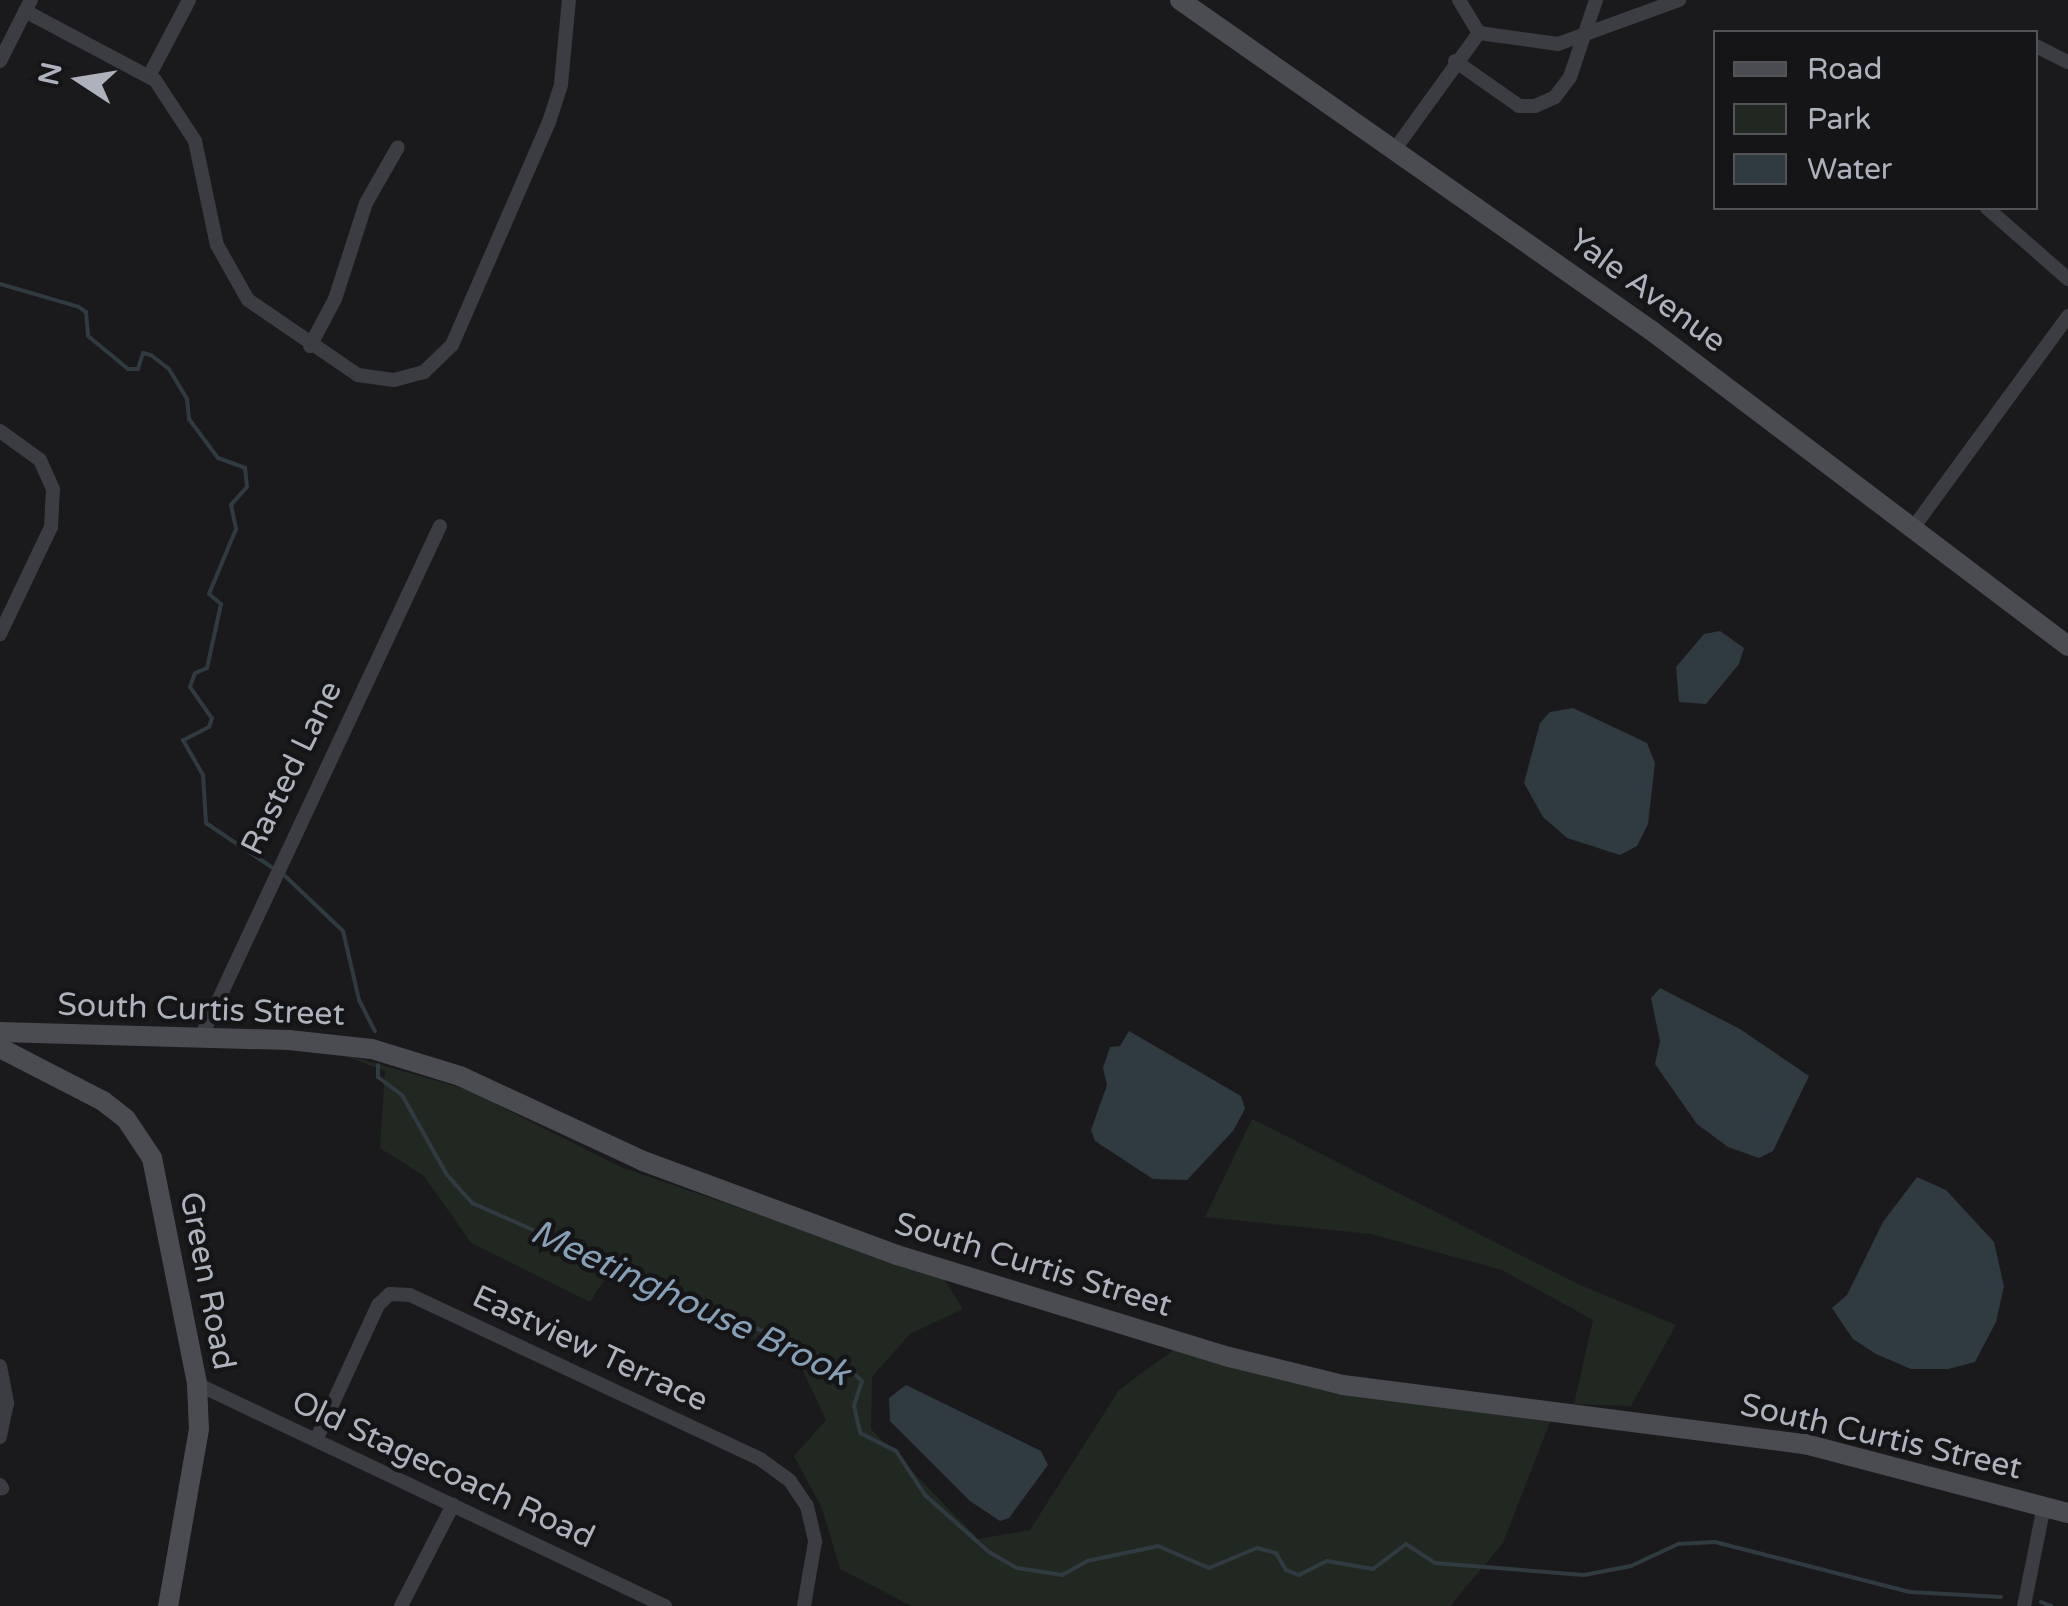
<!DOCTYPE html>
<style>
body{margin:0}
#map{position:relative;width:2068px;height:1606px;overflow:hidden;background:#1a1a1d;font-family:"Varela Round",sans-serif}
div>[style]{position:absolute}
.green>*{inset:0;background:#202821}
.water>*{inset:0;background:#303a41}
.stream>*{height:4px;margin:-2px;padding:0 2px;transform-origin:2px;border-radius:2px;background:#303a41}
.street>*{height:14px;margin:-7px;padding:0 7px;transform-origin:7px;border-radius:7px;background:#3b3d42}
.secondary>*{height:20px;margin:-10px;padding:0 10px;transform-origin:10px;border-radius:10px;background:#4a4c52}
span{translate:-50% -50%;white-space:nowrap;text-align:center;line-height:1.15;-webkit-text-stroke:9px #151518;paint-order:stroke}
.street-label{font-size:32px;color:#adb2bc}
.water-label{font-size:35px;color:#86a0b5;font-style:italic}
.legend{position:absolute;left:1713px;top:30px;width:325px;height:180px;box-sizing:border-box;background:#151518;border:2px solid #52545a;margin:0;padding:12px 18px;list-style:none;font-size:30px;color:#adb2bc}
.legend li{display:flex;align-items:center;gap:20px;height:50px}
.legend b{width:50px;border:2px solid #52545a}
.north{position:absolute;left:30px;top:30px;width:100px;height:100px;-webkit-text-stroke:8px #151518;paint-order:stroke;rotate:282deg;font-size:28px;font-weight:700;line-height:40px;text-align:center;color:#adb2bc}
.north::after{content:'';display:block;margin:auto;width:35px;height:45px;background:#adb2bc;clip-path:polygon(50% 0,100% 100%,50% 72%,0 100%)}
</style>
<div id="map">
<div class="green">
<i style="clip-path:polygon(335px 1052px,466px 1089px,621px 1167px,944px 1279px,963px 1309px,910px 1334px,872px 1377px,871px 1429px,978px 1539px,1030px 1530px,1119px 1390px,1175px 1349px,1335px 1391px,1550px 1422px,1503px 1543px,1450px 1606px,912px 1606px,840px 1569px,822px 1508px,794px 1456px,826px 1420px,798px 1360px,609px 1272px,590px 1302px,471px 1243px,424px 1176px,380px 1148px,385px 1071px)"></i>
<i style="clip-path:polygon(1252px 1119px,1578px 1284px,1676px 1325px,1631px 1406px,1574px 1404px,1593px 1320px,1502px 1270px,1371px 1234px,1205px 1217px)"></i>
</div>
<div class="water">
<i style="clip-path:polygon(1720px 631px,1744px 648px,1739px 664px,1706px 704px,1679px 702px,1676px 667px,1704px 634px)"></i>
<i style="clip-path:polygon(1573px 708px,1647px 743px,1655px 763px,1648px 824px,1637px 846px,1620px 855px,1567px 838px,1543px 817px,1524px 783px,1540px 723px,1550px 712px)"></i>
<i style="clip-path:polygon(1660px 988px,1740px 1029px,1809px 1076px,1773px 1151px,1759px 1158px,1728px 1147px,1697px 1124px,1655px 1064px,1660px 1041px,1651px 998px)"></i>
<i style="clip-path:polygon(1129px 1031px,1241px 1096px,1245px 1109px,1233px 1131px,1187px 1180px,1153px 1179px,1095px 1141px,1091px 1130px,1107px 1085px,1103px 1068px,1110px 1047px,1120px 1046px)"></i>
<i style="clip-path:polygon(1917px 1177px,1946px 1190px,1994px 1242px,2004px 1286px,1996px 1322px,1975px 1362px,1948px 1369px,1911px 1369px,1876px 1354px,1853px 1339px,1832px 1308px,1847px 1295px,1883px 1222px)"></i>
<i style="clip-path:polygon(906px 1385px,1041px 1451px,1048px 1465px,1009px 1518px,1000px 1521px,970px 1501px,890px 1421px,889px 1398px)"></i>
</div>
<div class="stream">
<i style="left:0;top:284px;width:82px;rotate:16.2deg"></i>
<i style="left:79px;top:307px;width:9px;rotate:36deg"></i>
<i style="left:86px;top:312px;width:24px;rotate:85deg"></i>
<i style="left:88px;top:336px;width:52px;rotate:39.5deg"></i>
<i style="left:128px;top:369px;width:10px"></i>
<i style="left:138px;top:369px;width:17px;rotate:-73deg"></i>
<i style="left:143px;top:353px;width:8px;rotate:14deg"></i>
<i style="left:151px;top:355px;width:23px;rotate:38deg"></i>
<i style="left:169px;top:369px;width:35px;rotate:59deg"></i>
<i style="left:187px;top:399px;width:20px;rotate:84deg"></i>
<i style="left:189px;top:419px;width:49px;rotate:53.4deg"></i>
<i style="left:218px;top:458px;width:29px;rotate:20deg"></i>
<i style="left:245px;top:468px;width:19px;rotate:84deg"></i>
<i style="left:247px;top:487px;width:24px;rotate:132deg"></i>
<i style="left:231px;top:505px;width:25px;rotate:78deg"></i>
<i style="left:236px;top:529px;width:70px;rotate:112.6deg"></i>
<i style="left:209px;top:594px;width:16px;rotate:40deg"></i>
<i style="left:221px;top:604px;width:66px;rotate:102.3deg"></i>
<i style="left:207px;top:668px;width:13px;rotate:157deg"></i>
<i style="left:195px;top:673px;width:15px;rotate:110deg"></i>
<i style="left:190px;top:687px;width:38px;rotate:55deg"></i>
<i style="left:212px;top:718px;width:9px;rotate:108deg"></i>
<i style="left:209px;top:727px;width:29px;rotate:153deg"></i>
<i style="left:183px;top:740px;width:40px;rotate:60.3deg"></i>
<i style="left:203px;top:775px;width:48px;rotate:86.4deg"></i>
<i style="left:206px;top:823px;width:84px;rotate:33.9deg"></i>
<i style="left:284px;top:875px;width:81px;rotate:43.5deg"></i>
<i style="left:343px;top:931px;width:71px;rotate:76.9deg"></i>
<i style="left:359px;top:1000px;width:35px;rotate:63deg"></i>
<i style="left:378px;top:1065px;width:12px;rotate:90deg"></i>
<i style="left:378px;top:1077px;width:30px;rotate:37deg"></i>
<i style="left:402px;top:1095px;width:92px;rotate:60.6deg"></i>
<i style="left:447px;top:1175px;width:38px;rotate:48deg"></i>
<i style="left:472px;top:1203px;width:412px;rotate:23.8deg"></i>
<i style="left:849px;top:1369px;width:18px;rotate:43deg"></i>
<i style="left:862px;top:1381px;width:26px;rotate:108deg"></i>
<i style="left:854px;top:1406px;width:28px;rotate:77deg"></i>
<i style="left:860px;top:1433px;width:40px;rotate:26.6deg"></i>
<i style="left:896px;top:1451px;width:53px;rotate:56.6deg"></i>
<i style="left:925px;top:1495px;width:86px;rotate:41.7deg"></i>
<i style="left:989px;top:1552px;width:32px;rotate:30deg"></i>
<i style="left:1017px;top:1568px;width:46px;rotate:8.8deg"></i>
<i style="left:1062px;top:1575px;width:29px;rotate:-29deg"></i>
<i style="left:1087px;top:1561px;width:73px;rotate:-11.9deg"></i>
<i style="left:1158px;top:1546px;width:56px;rotate:23.3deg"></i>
<i style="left:1209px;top:1568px;width:52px;rotate:-22.6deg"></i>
<i style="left:1257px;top:1548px;width:20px;rotate:15deg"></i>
<i style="left:1276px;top:1553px;width:20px;rotate:60deg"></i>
<i style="left:1286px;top:1570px;width:14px;rotate:21deg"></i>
<i style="left:1299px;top:1575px;width:31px;rotate:-27deg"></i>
<i style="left:1327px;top:1561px;width:47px;rotate:9.9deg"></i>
<i style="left:1373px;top:1569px;width:41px;rotate:-37.1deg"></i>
<i style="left:1406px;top:1544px;width:35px;rotate:33deg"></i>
<i style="left:1435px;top:1563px;width:149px;rotate:4.6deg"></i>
<i style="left:1584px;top:1575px;width:48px;rotate:-10.8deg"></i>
<i style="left:1631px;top:1566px;width:52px;rotate:-25.1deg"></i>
<i style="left:1678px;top:1544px;width:37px;rotate:-3deg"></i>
<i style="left:1715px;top:1542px;width:201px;rotate:14.4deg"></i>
<i style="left:1910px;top:1592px;width:91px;rotate:3.1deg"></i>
<i style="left:2041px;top:1602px;width:11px;rotate:22deg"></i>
</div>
<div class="street">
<i style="left:1459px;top:0;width:39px;rotate:59deg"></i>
<i style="left:25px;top:11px;width:147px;rotate:28deg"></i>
<i style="left:155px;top:80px;width:73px;rotate:56.7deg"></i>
<i style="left:195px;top:141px;width:106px;rotate:78.1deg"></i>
<i style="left:217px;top:245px;width:63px;rotate:60.6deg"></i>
<i style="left:248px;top:300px;width:133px;rotate:34.3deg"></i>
<i style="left:358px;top:375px;width:36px;rotate:8deg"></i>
<i style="left:394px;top:380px;width:31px;rotate:-15deg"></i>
<i style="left:424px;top:372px;width:39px;rotate:-44deg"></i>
<i style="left:452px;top:345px;width:243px;rotate:-66.5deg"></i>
<i style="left:549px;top:122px;width:40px;rotate:-72deg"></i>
<i style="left:561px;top:84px;width:84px;rotate:-84.6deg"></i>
<i style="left:2036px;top:46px;width:36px;rotate:27deg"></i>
<i style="left:0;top:61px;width:68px;rotate:-63.1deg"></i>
<i style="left:1455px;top:61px;width:78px;rotate:35.1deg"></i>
<i style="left:1519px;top:106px;width:16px"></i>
<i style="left:1535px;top:106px;width:22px;rotate:-24deg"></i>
<i style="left:1555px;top:97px;width:25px;rotate:-53deg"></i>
<i style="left:1570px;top:77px;width:81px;rotate:-71.3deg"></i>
<i style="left:149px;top:76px;width:86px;rotate:-62.2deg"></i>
<i style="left:1395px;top:149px;width:143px;rotate:-54.1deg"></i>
<i style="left:1479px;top:33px;width:80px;rotate:7.9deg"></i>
<i style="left:1558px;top:44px;width:129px;rotate:-20deg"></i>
<i style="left:1987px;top:208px;width:108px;rotate:41.2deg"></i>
<i style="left:310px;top:346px;width:53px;rotate:-62deg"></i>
<i style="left:335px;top:299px;width:101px;rotate:-72.1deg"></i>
<i style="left:366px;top:203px;width:64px;rotate:-60.3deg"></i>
<i style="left:0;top:431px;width:49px;rotate:35.9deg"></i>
<i style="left:40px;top:460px;width:32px;rotate:66deg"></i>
<i style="left:53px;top:489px;width:38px;rotate:93deg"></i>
<i style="left:51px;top:527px;width:119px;rotate:115.5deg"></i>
<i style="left:1913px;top:528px;width:263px;rotate:-53.8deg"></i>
<i style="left:201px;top:1037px;width:564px;rotate:-64.93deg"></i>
<i style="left:0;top:1366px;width:38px;rotate:79deg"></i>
<i style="left:7px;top:1403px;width:35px;rotate:102deg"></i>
<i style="left:197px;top:1384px;width:518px;rotate:25.38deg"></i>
<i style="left:316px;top:1440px;width:149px;rotate:-65.3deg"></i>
<i style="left:378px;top:1305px;width:16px;rotate:-43deg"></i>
<i style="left:390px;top:1294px;width:20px;rotate:3deg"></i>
<i style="left:410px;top:1295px;width:387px;rotate:25.1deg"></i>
<i style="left:760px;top:1459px;width:37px;rotate:36deg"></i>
<i style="left:790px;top:1481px;width:30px;rotate:56deg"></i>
<i style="left:807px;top:1506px;width:37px;rotate:77deg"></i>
<i style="left:815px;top:1542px;width:65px;rotate:99.8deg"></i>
<i style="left:0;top:1485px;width:4px;rotate:56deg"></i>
<i style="left:401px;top:1606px;width:114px;rotate:-62.8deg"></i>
<i style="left:2024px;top:1606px;width:102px;rotate:-78.7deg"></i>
</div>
<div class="secondary">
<i style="left:1180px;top:0;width:576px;rotate:35.04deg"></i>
<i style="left:1652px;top:331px;width:522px;rotate:37.13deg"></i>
<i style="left:0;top:1032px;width:289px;rotate:1.6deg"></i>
<i style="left:289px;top:1040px;width:83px;rotate:6.2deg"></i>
<i style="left:372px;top:1049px;width:92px;rotate:17.1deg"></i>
<i style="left:460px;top:1076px;width:202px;rotate:24.9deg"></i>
<i style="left:643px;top:1161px;width:271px;rotate:20.3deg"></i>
<i style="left:897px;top:1255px;width:347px;rotate:17.1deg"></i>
<i style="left:1229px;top:1357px;width:117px;rotate:13.8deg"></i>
<i style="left:1343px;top:1385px;width:466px;rotate:7.3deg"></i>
<i style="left:1805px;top:1444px;width:272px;rotate:14.7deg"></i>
<i style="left:0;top:1048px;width:116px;rotate:27.2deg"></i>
<i style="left:103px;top:1101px;width:29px;rotate:38deg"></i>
<i style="left:126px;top:1119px;width:47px;rotate:56.3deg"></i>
<i style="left:152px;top:1158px;width:230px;rotate:78.7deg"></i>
<i style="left:197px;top:1384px;width:45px;rotate:87.5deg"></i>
<i style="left:199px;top:1429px;width:180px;rotate:99.9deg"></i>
</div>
<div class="street-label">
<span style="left:1647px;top:291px;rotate:36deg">Yale Avenue</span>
<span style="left:292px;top:768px;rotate:-64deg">Rasted Lane</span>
<span style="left:201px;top:1010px;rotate:2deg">South Curtis Street</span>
<span style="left:1033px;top:1265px;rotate:17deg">South Curtis Street</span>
<span style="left:207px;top:1281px;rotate:79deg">Green Road</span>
<span style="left:590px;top:1349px;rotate:25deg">Eastview Terrace</span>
<span style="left:1881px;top:1437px;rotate:13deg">South Curtis Street</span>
<span style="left:443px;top:1470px;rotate:25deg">Old Stagecoach Road</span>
</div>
<div class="water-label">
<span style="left:690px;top:1303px;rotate:25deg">Meetinghouse Brook</span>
</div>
<ul class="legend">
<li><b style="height:12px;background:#4a4c52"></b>Road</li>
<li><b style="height:28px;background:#202821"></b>Park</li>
<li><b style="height:28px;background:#303a41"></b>Water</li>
</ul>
<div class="north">N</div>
</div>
